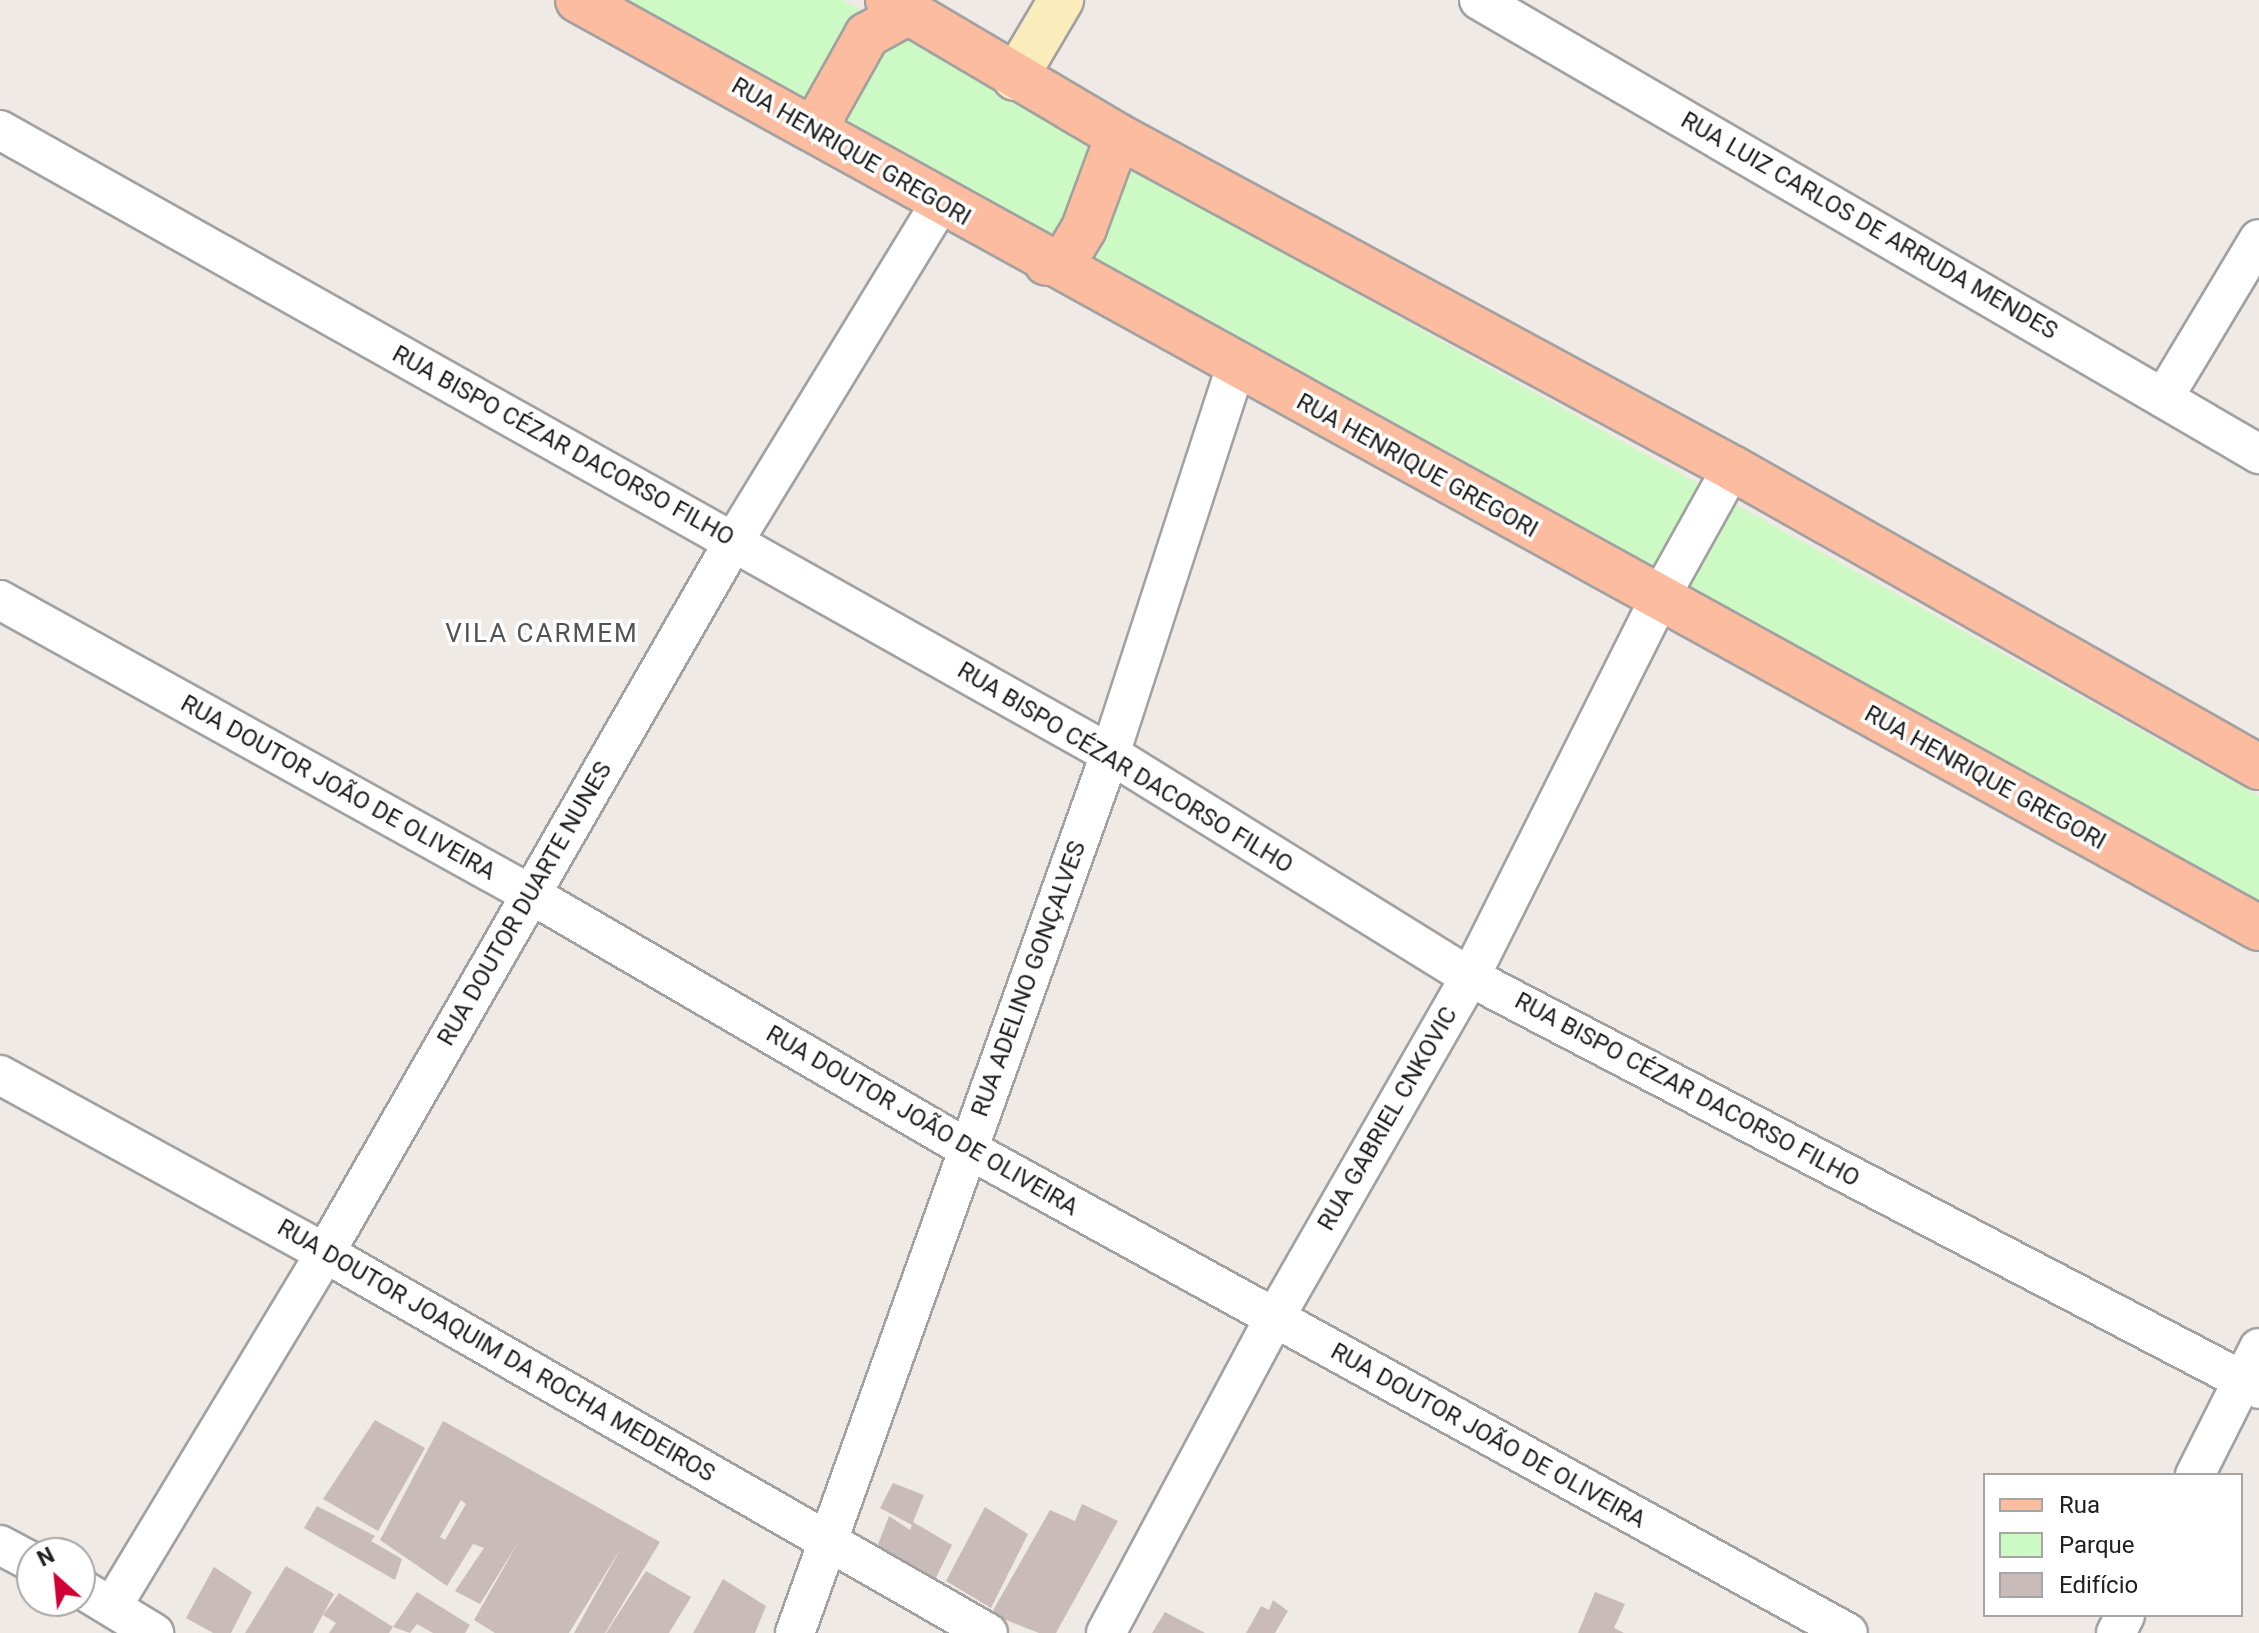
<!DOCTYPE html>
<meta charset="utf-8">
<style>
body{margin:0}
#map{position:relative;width:2259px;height:1633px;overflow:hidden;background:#f0eae6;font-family:Roboto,sans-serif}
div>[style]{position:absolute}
.park>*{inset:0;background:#cdfac4}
.building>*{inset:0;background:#c8bbb9}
.roads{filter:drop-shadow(2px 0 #a1a1a1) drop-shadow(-2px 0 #a1a1a1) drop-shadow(0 2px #a1a1a1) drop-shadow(0 -2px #a1a1a1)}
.street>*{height:38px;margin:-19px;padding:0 19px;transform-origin:19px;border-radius:19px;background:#fff}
.secondary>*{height:44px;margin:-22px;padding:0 22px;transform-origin:22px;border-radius:22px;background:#faedbb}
.primary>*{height:44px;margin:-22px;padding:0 22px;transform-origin:22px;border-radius:22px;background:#fcbc9f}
span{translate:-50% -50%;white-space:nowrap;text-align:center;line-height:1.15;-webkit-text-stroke:7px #fff;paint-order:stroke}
.street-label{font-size:24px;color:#202020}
.neighbourhood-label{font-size:26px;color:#535353;letter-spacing:2px}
.legend{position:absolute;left:1983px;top:1473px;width:260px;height:144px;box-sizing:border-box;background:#fff;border:2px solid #a6a6a6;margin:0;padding:10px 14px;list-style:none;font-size:24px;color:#202020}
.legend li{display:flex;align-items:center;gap:16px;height:40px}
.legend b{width:40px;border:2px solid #a6a6a6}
.north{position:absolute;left:16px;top:1537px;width:80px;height:80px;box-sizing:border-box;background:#fff;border:2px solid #a6a6a6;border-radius:50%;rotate:333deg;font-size:22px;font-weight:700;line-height:32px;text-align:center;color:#202020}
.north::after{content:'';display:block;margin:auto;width:28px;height:36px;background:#d00036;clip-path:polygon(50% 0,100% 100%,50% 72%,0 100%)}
</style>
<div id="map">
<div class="park">
<i style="clip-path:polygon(625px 0,843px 0,1343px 286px,2259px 796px,2259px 915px)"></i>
</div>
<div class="building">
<i style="clip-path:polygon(375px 1420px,425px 1448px,378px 1531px,323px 1499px)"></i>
<i style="clip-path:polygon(evenodd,443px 1421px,660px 1542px,605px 1633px,574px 1633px,621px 1548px,569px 1633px,495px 1633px,474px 1620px,519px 1541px,480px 1604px,455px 1591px,484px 1548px,473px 1544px,447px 1586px,380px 1540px,443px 1421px,461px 1500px,466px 1504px,445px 1540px,440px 1537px,461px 1500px)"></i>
<i style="clip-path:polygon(893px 1483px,924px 1495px,913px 1522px,952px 1545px,929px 1592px,872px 1560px,889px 1516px,910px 1530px,912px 1525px,880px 1508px)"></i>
<i style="clip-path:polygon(1082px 1504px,1118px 1521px,1056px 1633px,1039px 1633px,991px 1614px,1050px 1510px,1075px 1521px)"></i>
<i style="clip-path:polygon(317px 1506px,375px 1536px,371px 1541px,402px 1559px,395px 1580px,304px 1528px)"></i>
<i style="clip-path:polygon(985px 1507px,1028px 1534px,991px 1608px,946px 1581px)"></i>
<i style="clip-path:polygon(286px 1566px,334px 1594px,313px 1633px,245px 1633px)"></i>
<i style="clip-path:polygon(214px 1567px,252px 1592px,231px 1633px,213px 1633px,186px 1618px)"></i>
<i style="clip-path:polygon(646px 1571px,691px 1597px,669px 1633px,606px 1633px)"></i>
<i style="clip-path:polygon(723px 1579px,766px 1606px,755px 1633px,693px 1633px)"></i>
<i style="clip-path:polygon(417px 1592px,470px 1625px,465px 1633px,433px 1633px,417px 1624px,410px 1633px,393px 1627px,389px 1633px,329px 1633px,336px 1623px,323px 1615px,339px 1593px,393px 1627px)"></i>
<i style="clip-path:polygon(1595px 1592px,1625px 1604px,1614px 1628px,1624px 1633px,1578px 1633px)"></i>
<i style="clip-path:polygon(1273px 1600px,1288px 1611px,1275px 1633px,1246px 1633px,1261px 1606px,1269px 1610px)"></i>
<i style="clip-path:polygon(1165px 1612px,1205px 1633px,1152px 1633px)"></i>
</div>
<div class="roads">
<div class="street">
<i style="left:1479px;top:0;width:903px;rotate:30.2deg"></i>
<i style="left:0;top:130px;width:1273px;rotate:29.34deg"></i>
<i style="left:1110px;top:754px;width:423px;rotate:31.8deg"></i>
<i style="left:1470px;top:977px;width:890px;rotate:27.57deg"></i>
<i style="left:2164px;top:397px;width:184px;rotate:-59deg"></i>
<i style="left:0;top:600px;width:606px;rotate:29.02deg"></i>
<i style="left:530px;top:894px;width:507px;rotate:30.21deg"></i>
<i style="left:968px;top:1149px;width:1004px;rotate:28.81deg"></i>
<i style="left:0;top:1075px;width:371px;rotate:28.7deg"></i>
<i style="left:325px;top:1253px;width:764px;rotate:29.82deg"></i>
<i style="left:2195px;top:1475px;width:142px;rotate:-63.3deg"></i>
<i style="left:0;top:1545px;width:36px;rotate:28deg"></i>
<i style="left:80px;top:1588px;width:87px;rotate:31.3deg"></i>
<i style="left:113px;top:1605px;width:411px;rotate:-58.9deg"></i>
<i style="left:325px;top:1253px;width:821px;rotate:-60.13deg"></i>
<i style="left:734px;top:541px;width:395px;rotate:-58.6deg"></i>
<i style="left:795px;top:1633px;width:934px;rotate:-70.28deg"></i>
<i style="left:1110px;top:754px;width:407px;rotate:-72deg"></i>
<i style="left:1106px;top:1633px;width:356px;rotate:-61.9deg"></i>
<i style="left:1274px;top:1319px;width:394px;rotate:-60.2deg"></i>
<i style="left:1470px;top:977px;width:423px;rotate:-63.4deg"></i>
<i style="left:1659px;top:599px;width:150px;rotate:-60.9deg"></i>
<i style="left:2116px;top:1633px;width:20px;rotate:-63deg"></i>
</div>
<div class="secondary">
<i style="left:1015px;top:78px;width:91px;rotate:-59.5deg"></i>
</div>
<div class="primary">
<i style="left:578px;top:0;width:1920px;rotate:28.9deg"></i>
<i style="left:888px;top:0;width:267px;rotate:30.6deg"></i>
<i style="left:1118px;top:136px;width:698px;rotate:28.4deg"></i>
<i style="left:1732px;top:468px;width:606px;rotate:29.57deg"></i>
<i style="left:826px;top:136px;width:20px;rotate:-105deg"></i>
<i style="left:821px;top:117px;width:94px;rotate:-60.7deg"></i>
<i style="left:867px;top:35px;width:48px;rotate:-28.7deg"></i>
<i style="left:1047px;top:263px;width:22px;rotate:-21deg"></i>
<i style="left:1068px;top:255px;width:31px;rotate:-59deg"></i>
<i style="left:1084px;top:228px;width:98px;rotate:-69.7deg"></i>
</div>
</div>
<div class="street-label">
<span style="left:851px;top:152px;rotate:30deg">RUA HENRIQUE GREGORI</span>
<span style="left:1869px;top:226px;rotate:30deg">RUA LUIZ CARLOS DE ARRUDA MENDES</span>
<span style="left:563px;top:446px;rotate:29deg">RUA BISPO CÉZAR DACORSO FILHO</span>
<span style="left:1417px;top:466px;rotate:29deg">RUA HENRIQUE GREGORI</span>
<span style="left:1125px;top:768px;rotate:31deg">RUA BISPO CÉZAR DACORSO FILHO</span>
<span style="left:1985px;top:778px;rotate:29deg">RUA HENRIQUE GREGORI</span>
<span style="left:338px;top:788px;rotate:29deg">RUA DOUTOR JOÃO DE OLIVEIRA</span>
<span style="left:525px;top:904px;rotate:-60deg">RUA DOUTOR DUARTE NUNES</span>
<span style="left:1029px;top:979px;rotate:-70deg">RUA ADELINO GONÇALVES</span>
<span style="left:1687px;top:1090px;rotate:28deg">RUA BISPO CÉZAR DACORSO FILHO</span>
<span style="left:1388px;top:1119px;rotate:-60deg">RUA GABRIEL CNKOVIC</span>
<span style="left:922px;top:1121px;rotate:30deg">RUA DOUTOR JOÃO DE OLIVEIRA</span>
<span style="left:496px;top:1351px;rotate:30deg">RUA DOUTOR JOAQUIM DA ROCHA MEDEIROS</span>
<span style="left:1488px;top:1436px;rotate:29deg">RUA DOUTOR JOÃO DE OLIVEIRA</span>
</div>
<div class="neighbourhood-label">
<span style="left:542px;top:634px">VILA CARMEM</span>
</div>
<ul class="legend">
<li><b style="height:10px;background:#fcbc9f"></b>Rua</li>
<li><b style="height:22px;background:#cdfac4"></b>Parque</li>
<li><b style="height:22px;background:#c8bbb9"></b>Edifício</li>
</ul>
<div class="north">N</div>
</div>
